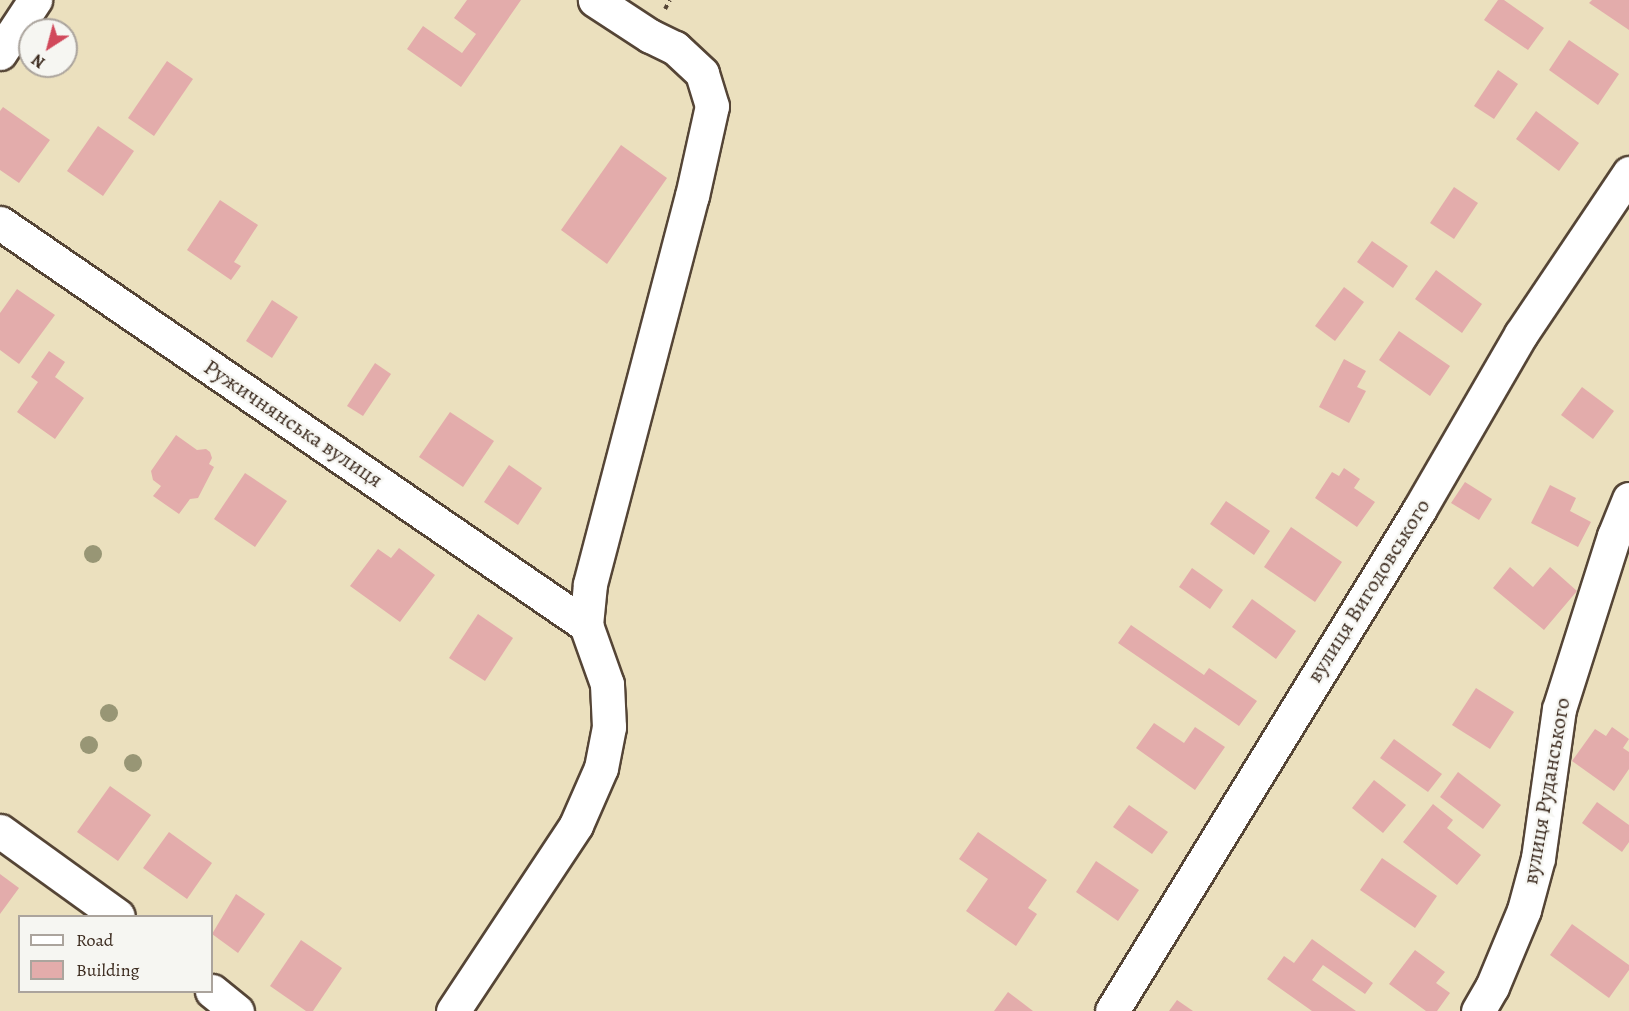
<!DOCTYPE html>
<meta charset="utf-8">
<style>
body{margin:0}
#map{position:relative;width:1629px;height:1011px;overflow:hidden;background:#ebe0be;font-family:Alegreya,serif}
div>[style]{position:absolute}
.building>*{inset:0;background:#e3acab}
.path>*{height:4px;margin-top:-2px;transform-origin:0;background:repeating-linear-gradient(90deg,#554536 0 4.5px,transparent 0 9px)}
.roads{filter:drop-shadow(2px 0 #554536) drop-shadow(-2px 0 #554536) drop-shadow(0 2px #554536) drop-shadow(0 -2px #554536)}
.street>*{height:33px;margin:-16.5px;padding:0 16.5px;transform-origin:16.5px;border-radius:16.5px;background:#fff}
.trees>*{width:18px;height:18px;margin:-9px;border-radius:50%;background:#989675}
span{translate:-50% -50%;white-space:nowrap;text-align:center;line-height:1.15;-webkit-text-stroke:4.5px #f6f6f2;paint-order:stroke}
.street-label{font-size:22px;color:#3b2a1e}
.legend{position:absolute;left:18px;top:915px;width:195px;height:78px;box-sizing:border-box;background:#f6f6f2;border:2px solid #aba49d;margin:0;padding:8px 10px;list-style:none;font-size:18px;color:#3b2a1e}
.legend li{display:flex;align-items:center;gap:12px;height:30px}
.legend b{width:30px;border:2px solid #aba49d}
.north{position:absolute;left:18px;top:18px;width:60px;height:60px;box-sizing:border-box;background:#f6f6f2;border:2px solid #aba49d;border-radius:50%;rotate:216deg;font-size:16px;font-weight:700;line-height:24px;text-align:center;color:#3b2a1e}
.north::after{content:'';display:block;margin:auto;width:21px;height:27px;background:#d1495b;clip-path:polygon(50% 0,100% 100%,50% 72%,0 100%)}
</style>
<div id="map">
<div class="building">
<i style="clip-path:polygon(467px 0,521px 0,461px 87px,407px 49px,423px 26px,462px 53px,476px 34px,454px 18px)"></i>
<i style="clip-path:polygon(1498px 0,1504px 0,1544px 28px,1528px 50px,1484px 20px)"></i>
<i style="clip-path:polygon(1592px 0,1629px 0,1629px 30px,1589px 3px)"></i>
<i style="clip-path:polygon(1569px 40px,1619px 74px,1598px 105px,1549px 70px)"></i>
<i style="clip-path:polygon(167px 61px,193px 79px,154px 136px,128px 118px)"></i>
<i style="clip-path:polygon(1498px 70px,1518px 84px,1494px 119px,1474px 106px)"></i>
<i style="clip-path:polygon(3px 107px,50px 140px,19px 183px,0 170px,0 111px)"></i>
<i style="clip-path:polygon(1536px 111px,1579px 143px,1559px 171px,1516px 139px)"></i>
<i style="clip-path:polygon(98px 126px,134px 151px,103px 196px,67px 171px)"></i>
<i style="clip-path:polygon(621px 145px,667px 178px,607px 264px,561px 230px)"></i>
<i style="clip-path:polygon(1454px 187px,1478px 203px,1454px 239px,1430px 223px)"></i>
<i style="clip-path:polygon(220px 200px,258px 225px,234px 262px,241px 266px,231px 280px,187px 250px)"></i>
<i style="clip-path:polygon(1372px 241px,1408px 266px,1393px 288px,1357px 262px)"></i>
<i style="clip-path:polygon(1436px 270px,1482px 304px,1462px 333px,1415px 299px)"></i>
<i style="clip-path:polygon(1344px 287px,1364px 302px,1335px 341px,1315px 326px)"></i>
<i style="clip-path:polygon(17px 289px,55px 315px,19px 364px,0 350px,0 313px)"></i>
<i style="clip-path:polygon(272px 300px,298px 317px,272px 358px,246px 341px)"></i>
<i style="clip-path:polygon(1399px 331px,1450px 366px,1430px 396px,1379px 360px)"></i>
<i style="clip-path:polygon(49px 351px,65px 362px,55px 377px,84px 398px,55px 439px,17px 412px,38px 382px,31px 377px)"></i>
<i style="clip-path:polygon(1344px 359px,1366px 371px,1357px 387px,1366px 391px,1349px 423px,1319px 407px)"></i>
<i style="clip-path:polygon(375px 363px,391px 374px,363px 416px,347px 406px)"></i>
<i style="clip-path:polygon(1582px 387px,1614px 411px,1593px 439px,1561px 415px)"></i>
<i style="clip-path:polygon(450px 412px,494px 441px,463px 487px,419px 457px)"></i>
<i style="clip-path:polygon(176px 435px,197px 450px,206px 449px,210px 452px,212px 458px,209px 464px,214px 467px,198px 498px,190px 499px,179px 514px,153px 496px,161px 486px,153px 480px,151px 471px)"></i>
<i style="clip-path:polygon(509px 465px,542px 488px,518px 525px,484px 502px)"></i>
<i style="clip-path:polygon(1344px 468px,1360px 479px,1354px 488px,1375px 502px,1357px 527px,1315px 498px,1332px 472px,1339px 476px)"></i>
<i style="clip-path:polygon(245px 473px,287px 501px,255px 547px,214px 519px)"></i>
<i style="clip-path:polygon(1465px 482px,1492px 499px,1479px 520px,1451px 503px)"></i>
<i style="clip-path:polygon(1550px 485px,1576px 498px,1570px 511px,1591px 522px,1578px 547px,1531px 523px)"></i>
<i style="clip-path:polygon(1226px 501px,1270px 531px,1254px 555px,1210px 524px)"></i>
<i style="clip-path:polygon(1291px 527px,1342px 562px,1315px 602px,1264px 567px)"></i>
<i style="clip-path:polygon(399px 548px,435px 575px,400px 622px,350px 586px,378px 549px,391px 558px)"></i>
<i style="clip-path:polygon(1510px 567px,1533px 587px,1550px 567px,1577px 591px,1544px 630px,1493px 588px)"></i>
<i style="clip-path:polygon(1192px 568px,1223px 590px,1210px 609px,1179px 587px)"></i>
<i style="clip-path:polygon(1252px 599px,1296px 631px,1276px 659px,1232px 627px)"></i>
<i style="clip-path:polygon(478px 614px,513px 638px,485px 681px,449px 658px)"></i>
<i style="clip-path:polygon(1131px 625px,1204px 675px,1209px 668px,1257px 701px,1239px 726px,1118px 643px)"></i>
<i style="clip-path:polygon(1476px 688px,1514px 712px,1490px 749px,1452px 725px)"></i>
<i style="clip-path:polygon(1154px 723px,1184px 743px,1195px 727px,1225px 747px,1195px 790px,1136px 748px)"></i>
<i style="clip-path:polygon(1612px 727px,1629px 739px,1623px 748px,1629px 752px,1629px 769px,1614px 791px,1572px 761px,1595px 729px,1606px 736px)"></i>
<i style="clip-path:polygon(1394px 739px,1442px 774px,1428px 792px,1380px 758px)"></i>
<i style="clip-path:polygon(1458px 772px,1501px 805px,1483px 829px,1440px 797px)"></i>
<i style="clip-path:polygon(1374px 780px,1406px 805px,1383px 833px,1352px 808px)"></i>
<i style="clip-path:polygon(110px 786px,151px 815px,118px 861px,77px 832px)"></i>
<i style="clip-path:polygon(1597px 802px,1629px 825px,1629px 842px,1622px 852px,1582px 823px)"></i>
<i style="clip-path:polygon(1433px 804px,1453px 820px,1447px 828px,1481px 855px,1457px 885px,1403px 842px)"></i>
<i style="clip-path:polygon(1129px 805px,1168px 832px,1152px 854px,1113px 827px)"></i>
<i style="clip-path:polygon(169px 832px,212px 863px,187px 899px,143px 868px)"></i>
<i style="clip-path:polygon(978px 832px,1047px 880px,1028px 908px,1037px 914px,1016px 946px,966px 911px,988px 879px,959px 859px)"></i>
<i style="clip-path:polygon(1382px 858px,1437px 896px,1415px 928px,1360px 890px)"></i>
<i style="clip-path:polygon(1096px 861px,1139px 890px,1118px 921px,1076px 892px)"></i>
<i style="clip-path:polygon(0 874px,19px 888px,0 914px)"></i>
<i style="clip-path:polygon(236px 894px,265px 914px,238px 953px,212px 934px)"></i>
<i style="clip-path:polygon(1572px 924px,1629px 965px,1629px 970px,1609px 998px,1550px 955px)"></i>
<i style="clip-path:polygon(1312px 939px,1373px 983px,1365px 994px,1323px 965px,1312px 980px,1356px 1011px,1312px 1011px,1267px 979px,1284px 956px,1294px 963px)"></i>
<i style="clip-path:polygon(301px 940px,342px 968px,313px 1011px,306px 1011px,270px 986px)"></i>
<i style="clip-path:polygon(1415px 950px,1445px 972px,1436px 983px,1450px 993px,1437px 1011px,1426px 1011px,1389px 984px)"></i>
<i style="clip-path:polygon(1008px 992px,1033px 1011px,994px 1011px)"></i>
<i style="clip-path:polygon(1177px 1000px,1193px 1011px,1169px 1011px)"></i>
</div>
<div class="path">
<i style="left:665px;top:9px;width:10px;rotate:-61deg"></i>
</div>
<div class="roads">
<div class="street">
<i style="left:0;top:53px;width:64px;rotate:-56.6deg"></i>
<i style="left:0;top:223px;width:711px;rotate:34.45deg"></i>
<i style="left:0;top:831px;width:145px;rotate:35.8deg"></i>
<i style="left:212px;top:991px;width:32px;rotate:39deg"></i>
<i style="left:453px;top:1011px;width:223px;rotate:-56.5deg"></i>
<i style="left:576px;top:825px;width:62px;rotate:-66.3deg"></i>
<i style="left:601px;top:768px;width:42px;rotate:-79deg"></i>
<i style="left:609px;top:727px;width:43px;rotate:-92.7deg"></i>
<i style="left:607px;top:684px;width:63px;rotate:-109.6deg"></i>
<i style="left:586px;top:625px;width:41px;rotate:-84.4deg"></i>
<i style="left:590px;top:584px;width:401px;rotate:-75.3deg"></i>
<i style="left:692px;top:196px;width:92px;rotate:-77.5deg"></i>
<i style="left:712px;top:106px;width:34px;rotate:-107deg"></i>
<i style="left:702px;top:73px;width:37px;rotate:-137deg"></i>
<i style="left:675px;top:48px;width:28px;rotate:-154deg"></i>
<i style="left:650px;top:36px;width:66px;rotate:-146.8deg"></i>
<i style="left:1112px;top:1011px;width:588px;rotate:-58.5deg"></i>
<i style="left:1419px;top:510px;width:203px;rotate:-59.9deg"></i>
<i style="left:1521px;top:334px;width:194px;rotate:-56.1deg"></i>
<i style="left:1478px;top:1011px;width:28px;rotate:-60deg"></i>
<i style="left:1492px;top:987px;width:83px;rotate:-67.4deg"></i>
<i style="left:1524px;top:910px;width:54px;rotate:-74.9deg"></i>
<i style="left:1538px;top:858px;width:150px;rotate:-82deg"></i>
<i style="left:1559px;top:709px;width:182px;rotate:-72.4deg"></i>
<i style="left:1614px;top:536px;width:40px;rotate:-68deg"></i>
</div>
</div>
<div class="trees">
<i style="left:93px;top:554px"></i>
<i style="left:109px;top:713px"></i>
<i style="left:89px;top:745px"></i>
<i style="left:133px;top:763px"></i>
</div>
<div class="street-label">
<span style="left:293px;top:424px;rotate:34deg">Ружичнянська вулиця</span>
<span style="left:1369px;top:591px;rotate:-58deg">вулиця Вигодовського</span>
<span style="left:1547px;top:791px;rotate:-80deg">вулиця Руданського</span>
</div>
<ul class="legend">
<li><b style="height:8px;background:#fff"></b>Road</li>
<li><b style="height:16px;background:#e3acab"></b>Building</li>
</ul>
<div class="north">N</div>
</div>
